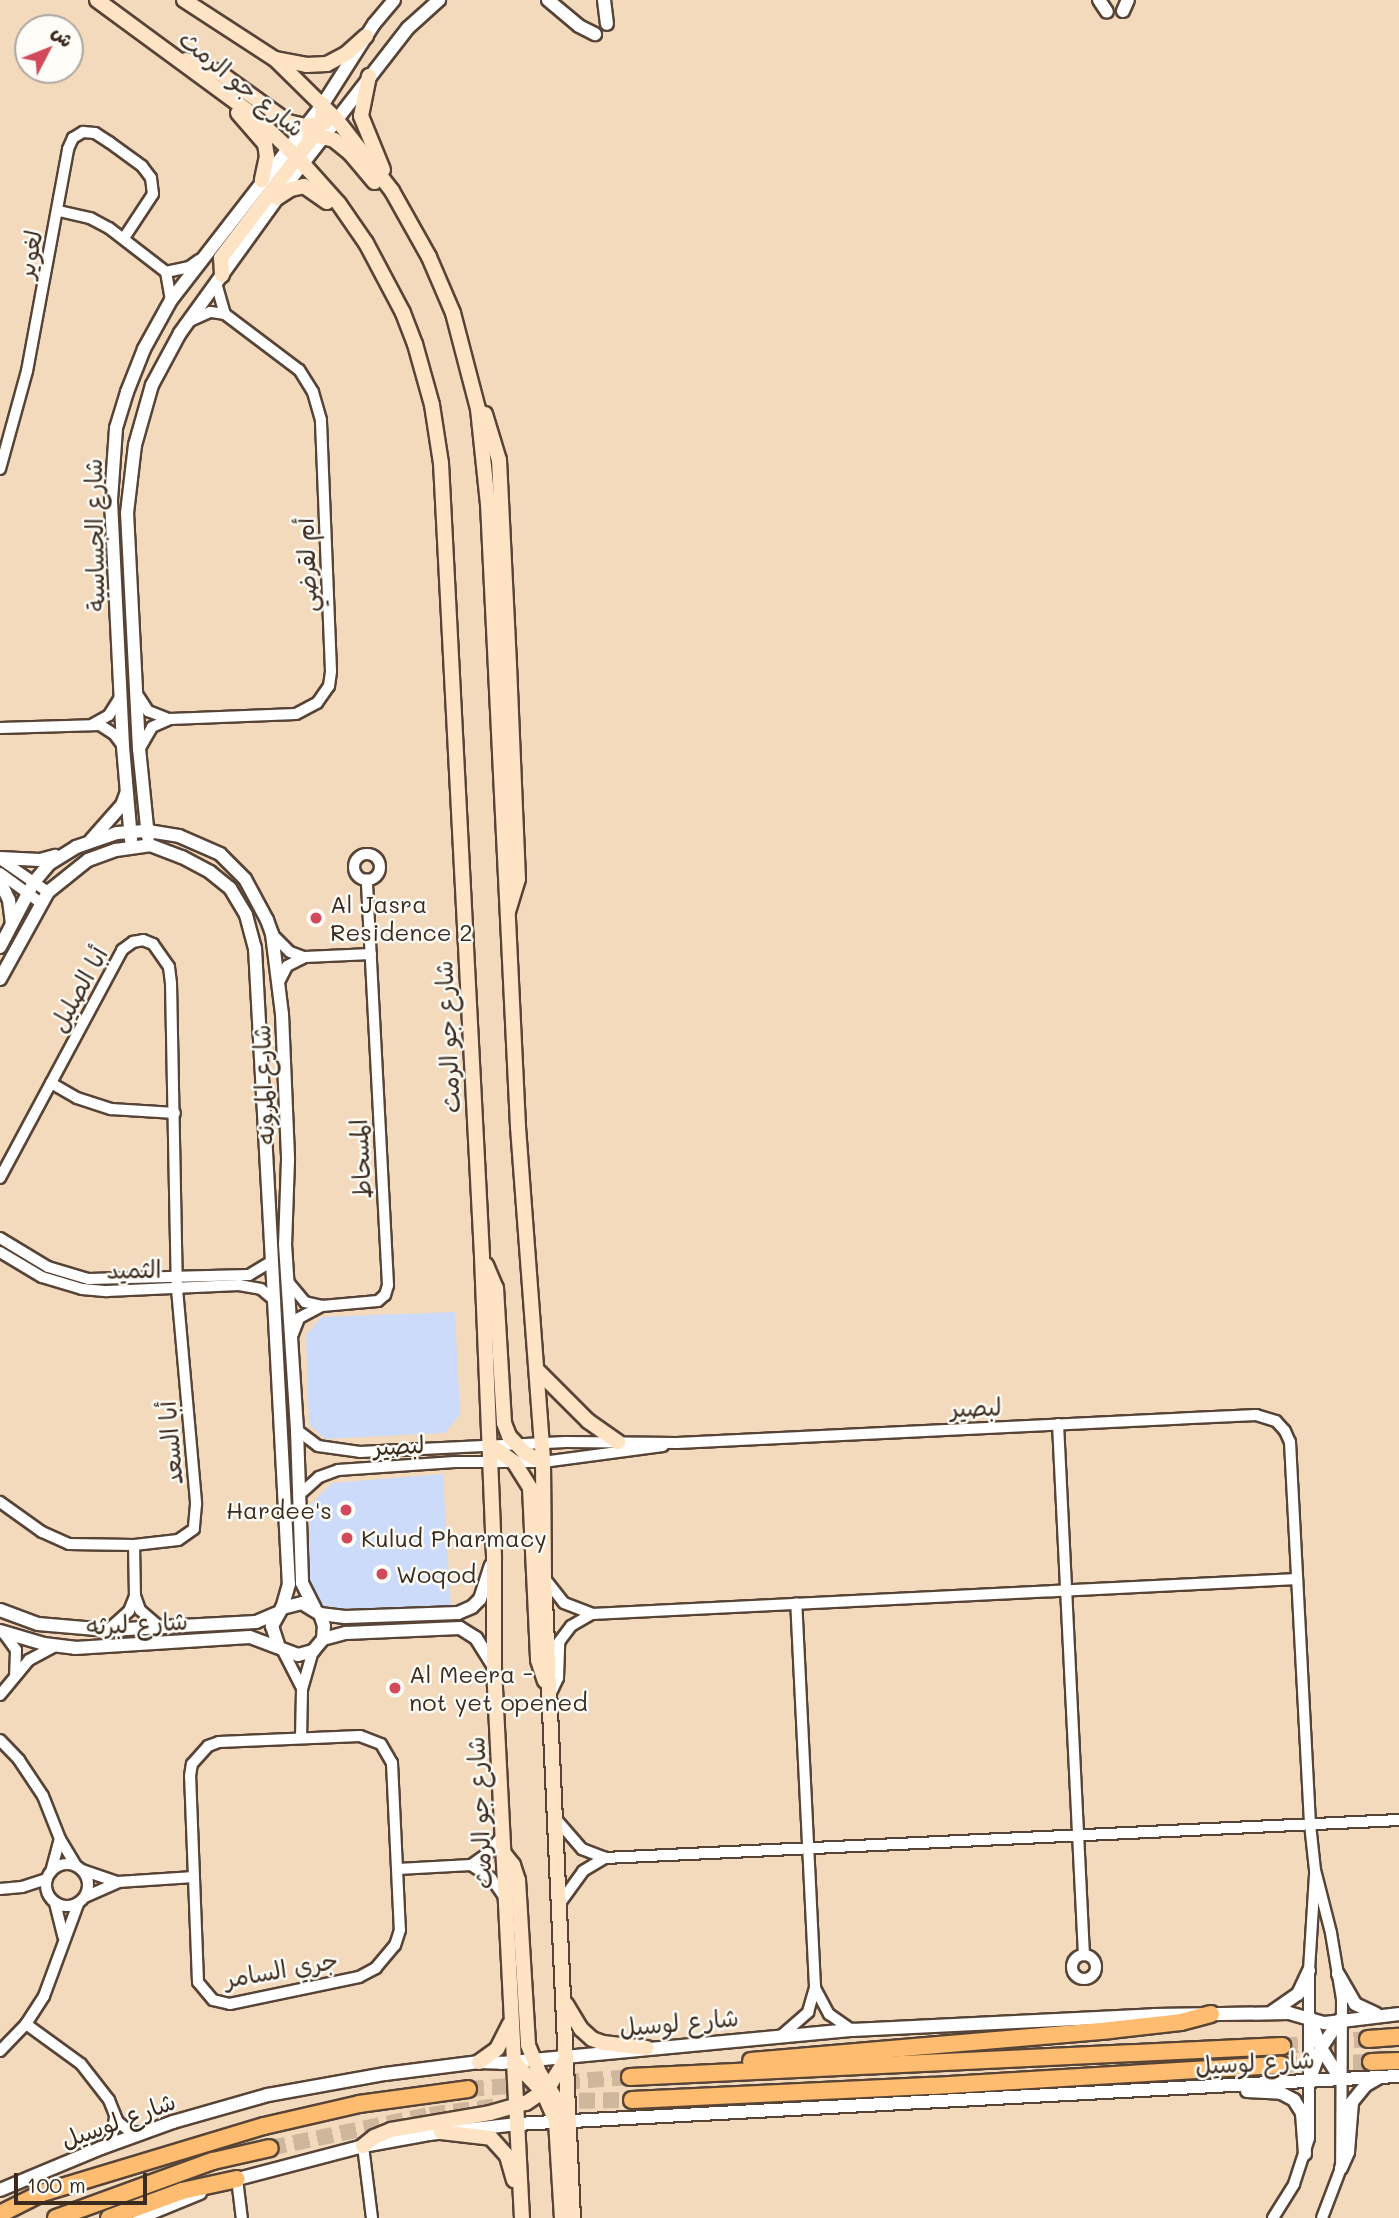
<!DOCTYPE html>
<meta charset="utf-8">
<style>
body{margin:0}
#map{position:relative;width:1399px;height:2218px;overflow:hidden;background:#f3dabd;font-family:Mali,"Playpen Sans Arabic",sans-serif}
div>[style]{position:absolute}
.built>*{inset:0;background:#cbdbf9}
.trunk-tunnel>*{height:16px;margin-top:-8px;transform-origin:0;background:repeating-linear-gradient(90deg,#ceb79d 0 16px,transparent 0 24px)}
.roads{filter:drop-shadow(2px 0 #574436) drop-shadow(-2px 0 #574436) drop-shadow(0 2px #574436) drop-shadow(0 -2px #574436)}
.minor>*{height:10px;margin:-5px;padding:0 5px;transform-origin:5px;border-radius:5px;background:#fff}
.minor>.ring{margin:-5px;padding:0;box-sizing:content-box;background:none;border:10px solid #fff;border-radius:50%}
.tertiary>*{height:12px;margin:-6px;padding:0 6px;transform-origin:6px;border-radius:6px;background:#fff}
.secondary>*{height:14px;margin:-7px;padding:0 7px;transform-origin:7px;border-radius:7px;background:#fee4c5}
.trunk>*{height:16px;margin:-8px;padding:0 8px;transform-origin:8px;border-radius:8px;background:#fdbc6f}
.dots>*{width:19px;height:19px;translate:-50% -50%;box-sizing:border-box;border:4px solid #fdfcf7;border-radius:50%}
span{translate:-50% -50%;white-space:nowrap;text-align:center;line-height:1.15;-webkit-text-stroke:5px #fdfcf7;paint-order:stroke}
.street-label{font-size:24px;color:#3b2a1e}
.poi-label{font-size:24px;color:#3b2a1e}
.left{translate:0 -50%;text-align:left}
.right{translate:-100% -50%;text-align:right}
.north{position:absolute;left:14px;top:14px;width:70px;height:70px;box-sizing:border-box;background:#fdfcf7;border:2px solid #afa8a0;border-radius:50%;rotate:48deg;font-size:19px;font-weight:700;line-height:28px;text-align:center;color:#3b2a1e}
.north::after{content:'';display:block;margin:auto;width:24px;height:32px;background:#d1495b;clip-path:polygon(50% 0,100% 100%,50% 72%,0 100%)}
.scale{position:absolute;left:14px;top:2173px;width:133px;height:32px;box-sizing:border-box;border:4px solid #3b2a1e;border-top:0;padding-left:9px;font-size:21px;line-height:24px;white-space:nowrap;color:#3b2a1e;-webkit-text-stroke:5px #fdfcf7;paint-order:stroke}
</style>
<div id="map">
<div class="built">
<i style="clip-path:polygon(455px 1312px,460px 1415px,445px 1433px,325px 1439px,309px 1424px,306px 1335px,322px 1317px)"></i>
<i style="clip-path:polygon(443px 1474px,451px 1610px,342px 1615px,323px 1606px,310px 1588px,309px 1513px,312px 1503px,332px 1483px)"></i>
</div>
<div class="trunk-tunnel">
<i style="left:1282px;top:2046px;width:86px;rotate:-4.7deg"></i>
<i style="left:1281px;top:2065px;width:90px;rotate:-1.9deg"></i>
<i style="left:468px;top:2089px;width:162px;rotate:-4.2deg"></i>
<i style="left:555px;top:2101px;width:77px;rotate:-0.7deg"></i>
<i style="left:270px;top:2148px;width:163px;rotate:-11.7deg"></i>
<i style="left:430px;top:2115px;width:69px;rotate:-7.5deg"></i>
</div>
<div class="roads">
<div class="minor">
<i style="left:59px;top:211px;width:32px;rotate:13deg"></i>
<i style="left:90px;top:218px;width:21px;rotate:28deg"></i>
<i style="left:109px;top:228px;width:72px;rotate:37.7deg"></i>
<i style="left:166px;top:272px;width:28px;rotate:80deg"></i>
<i style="left:166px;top:272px;width:24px;rotate:-12deg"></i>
<i style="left:189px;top:267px;width:12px;rotate:-35deg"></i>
<i style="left:216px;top:283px;width:32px;rotate:74deg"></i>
<i style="left:0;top:469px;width:102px;rotate:-74.6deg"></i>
<i style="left:27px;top:371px;width:226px;rotate:-79.5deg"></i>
<i style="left:68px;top:149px;width:12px;rotate:-66deg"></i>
<i style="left:73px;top:138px;width:12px;rotate:-31deg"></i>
<i style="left:83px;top:132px;width:12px;rotate:5deg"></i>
<i style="left:95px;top:133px;width:17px;rotate:33deg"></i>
<i style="left:109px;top:142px;width:41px;rotate:36deg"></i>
<i style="left:142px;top:166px;width:15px;rotate:53deg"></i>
<i style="left:151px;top:178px;width:16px;rotate:83deg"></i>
<i style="left:153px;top:194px;width:53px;rotate:123.4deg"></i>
<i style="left:139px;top:697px;width:17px;rotate:57deg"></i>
<i style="left:148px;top:711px;width:19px;rotate:21deg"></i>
<i style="left:93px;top:724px;width:18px;rotate:-29deg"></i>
<i style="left:109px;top:715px;width:22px;rotate:-58deg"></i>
<i style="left:0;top:728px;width:100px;rotate:-1.7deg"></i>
<i style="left:100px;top:725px;width:17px;rotate:33deg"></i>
<i style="left:114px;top:734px;width:15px;rotate:53deg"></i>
<i style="left:140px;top:748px;width:24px;rotate:-60deg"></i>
<i style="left:152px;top:727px;width:20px;rotate:-24deg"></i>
<i style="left:170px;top:719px;width:126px;rotate:-2.3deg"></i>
<i style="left:296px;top:714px;width:24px;rotate:-28deg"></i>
<i style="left:317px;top:703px;width:21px;rotate:-55deg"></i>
<i style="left:329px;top:686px;width:15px;rotate:-82deg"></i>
<i style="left:331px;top:671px;width:251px;rotate:-92.3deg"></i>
<i style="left:321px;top:420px;width:29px;rotate:-106deg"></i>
<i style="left:313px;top:392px;width:26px;rotate:-122deg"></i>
<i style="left:299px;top:370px;width:93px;rotate:-142.9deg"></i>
<i style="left:225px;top:314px;width:15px;rotate:-172deg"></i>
<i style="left:210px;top:312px;width:22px;rotate:156deg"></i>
<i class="ring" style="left:354px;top:854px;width:16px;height:16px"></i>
<i style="left:0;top:859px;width:58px;rotate:34.5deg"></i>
<i style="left:0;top:873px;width:51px;rotate:36.2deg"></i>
<i style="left:272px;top:934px;width:25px;rotate:45deg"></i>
<i style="left:290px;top:952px;width:15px;rotate:20deg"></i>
<i style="left:279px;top:982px;width:18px;rotate:-63deg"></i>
<i style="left:287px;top:966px;width:20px;rotate:-27deg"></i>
<i style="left:305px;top:957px;width:66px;rotate:-2.6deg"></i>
<i style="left:51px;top:1083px;width:30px;rotate:30deg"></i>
<i style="left:77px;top:1098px;width:36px;rotate:18deg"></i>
<i style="left:111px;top:1109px;width:64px;rotate:3.6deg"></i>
<i style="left:0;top:1178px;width:259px;rotate:-61.8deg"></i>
<i style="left:122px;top:950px;width:14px;rotate:-36deg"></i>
<i style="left:133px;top:942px;width:10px;rotate:-11deg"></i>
<i style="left:143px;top:940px;width:11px;rotate:22deg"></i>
<i style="left:153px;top:944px;width:28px;rotate:55deg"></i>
<i style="left:169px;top:967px;width:16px;rotate:83deg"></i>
<i style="left:171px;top:983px;width:306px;rotate:88.9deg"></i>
<i style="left:177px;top:1289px;width:216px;rotate:84.9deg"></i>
<i style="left:196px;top:1504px;width:25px;rotate:95deg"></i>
<i style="left:194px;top:1529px;width:19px;rotate:145deg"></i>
<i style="left:178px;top:1540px;width:44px;rotate:173.5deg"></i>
<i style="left:134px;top:1545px;width:65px;rotate:-179.1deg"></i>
<i style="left:69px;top:1544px;width:30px;rotate:-156deg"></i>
<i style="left:42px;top:1532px;width:52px;rotate:-144.5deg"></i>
<i style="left:0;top:1238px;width:56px;rotate:31.1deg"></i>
<i style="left:48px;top:1267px;width:42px;rotate:16.7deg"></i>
<i style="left:88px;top:1279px;width:161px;rotate:-1.4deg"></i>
<i style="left:249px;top:1275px;width:26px;rotate:-31deg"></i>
<i style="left:0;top:1252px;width:49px;rotate:30.8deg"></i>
<i style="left:42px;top:1277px;width:42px;rotate:16.7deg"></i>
<i style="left:82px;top:1289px;width:25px;rotate:5deg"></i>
<i style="left:107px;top:1291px;width:132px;rotate:-2.6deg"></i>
<i style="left:239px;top:1285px;width:22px;rotate:10deg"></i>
<i style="left:261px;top:1289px;width:17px;rotate:40deg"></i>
<i style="left:289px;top:1283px;width:25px;rotate:50deg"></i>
<i style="left:305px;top:1302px;width:17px;rotate:13deg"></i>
<i style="left:322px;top:1306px;width:56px;rotate:-5.1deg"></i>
<i style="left:378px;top:1301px;width:9px;rotate:-41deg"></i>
<i style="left:385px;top:1295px;width:10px;rotate:-73deg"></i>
<i style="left:388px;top:1285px;width:406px;rotate:-93deg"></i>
<i style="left:293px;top:1334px;width:17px;rotate:-69deg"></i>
<i style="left:299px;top:1318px;width:26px;rotate:-28deg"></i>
<i style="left:1058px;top:1424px;width:532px;rotate:87.2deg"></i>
<i style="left:297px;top:1430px;width:26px;rotate:37deg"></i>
<i style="left:318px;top:1446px;width:42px;rotate:8.1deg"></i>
<i style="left:360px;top:1452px;width:206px;rotate:-2.8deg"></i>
<i style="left:566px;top:1442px;width:111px;rotate:0.5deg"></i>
<i style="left:677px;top:1443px;width:580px;rotate:-2.77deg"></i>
<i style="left:1256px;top:1415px;width:21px;rotate:17deg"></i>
<i style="left:1276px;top:1421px;width:13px;rotate:48deg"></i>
<i style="left:1285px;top:1431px;width:12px;rotate:66deg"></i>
<i style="left:1290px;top:1442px;width:383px;rotate:87deg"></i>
<i style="left:1310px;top:1824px;width:46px;rotate:83.8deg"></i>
<i style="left:1315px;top:1870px;width:65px;rotate:75.7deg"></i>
<i style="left:1331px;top:1933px;width:67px;rotate:80.5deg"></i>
<i style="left:1342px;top:1999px;width:169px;rotate:90.3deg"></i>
<i style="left:1341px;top:2168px;width:53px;rotate:110.8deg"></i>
<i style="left:299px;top:1495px;width:27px;rotate:-42deg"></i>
<i style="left:319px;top:1477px;width:20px;rotate:-20deg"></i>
<i style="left:338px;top:1470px;width:117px;rotate:-3.9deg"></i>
<i style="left:455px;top:1462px;width:88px"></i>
<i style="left:543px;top:1462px;width:121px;rotate:-7.6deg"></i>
<i style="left:134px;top:1545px;width:51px;rotate:88.9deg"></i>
<i style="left:135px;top:1596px;width:15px;rotate:70deg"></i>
<i style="left:140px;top:1610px;width:28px;rotate:41deg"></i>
<i style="left:546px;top:1580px;width:29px;rotate:52deg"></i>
<i style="left:564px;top:1603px;width:30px;rotate:21deg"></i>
<i style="left:592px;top:1614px;width:706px;rotate:-2.84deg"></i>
<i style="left:108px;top:1630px;width:28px;rotate:-42deg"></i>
<i style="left:129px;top:1611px;width:16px;rotate:-68deg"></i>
<i style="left:3px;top:1632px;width:22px;rotate:54deg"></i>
<i style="left:16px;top:1650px;width:24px;rotate:92deg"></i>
<i style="left:283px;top:1651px;width:42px;rotate:62.8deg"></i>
<i style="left:0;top:1695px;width:45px;rotate:-50.4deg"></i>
<i style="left:29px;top:1660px;width:30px;rotate:-28deg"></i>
<i style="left:550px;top:1695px;width:19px;rotate:-65deg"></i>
<i style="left:558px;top:1678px;width:36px;rotate:-88deg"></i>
<i style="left:559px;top:1642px;width:20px;rotate:-53deg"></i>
<i style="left:571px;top:1626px;width:24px;rotate:-30deg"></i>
<i style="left:360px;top:1736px;width:22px;rotate:21deg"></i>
<i style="left:381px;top:1744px;width:22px;rotate:60deg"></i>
<i style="left:392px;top:1763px;width:167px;rotate:87.3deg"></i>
<i style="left:400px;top:1930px;width:16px;rotate:108deg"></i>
<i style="left:395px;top:1945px;width:30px;rotate:130deg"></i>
<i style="left:376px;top:1968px;width:19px;rotate:152deg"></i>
<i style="left:359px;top:1977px;width:132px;rotate:168.2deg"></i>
<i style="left:230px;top:2004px;width:17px;rotate:-167deg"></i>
<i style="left:213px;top:2000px;width:23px;rotate:-130deg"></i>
<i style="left:198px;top:1982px;width:206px;rotate:-92.2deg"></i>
<i style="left:190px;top:1776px;width:12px;rotate:-81deg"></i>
<i style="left:192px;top:1764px;width:24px;rotate:-48deg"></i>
<i style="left:208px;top:1746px;width:12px;rotate:-20deg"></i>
<i style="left:219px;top:1742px;width:141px;rotate:-2.4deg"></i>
<i style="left:301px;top:1738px;width:49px;rotate:-88.8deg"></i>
<i style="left:302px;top:1689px;width:40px;rotate:-74deg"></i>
<i style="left:0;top:1740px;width:28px;rotate:46deg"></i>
<i style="left:19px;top:1760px;width:43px;rotate:56.3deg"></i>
<i style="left:43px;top:1796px;width:46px;rotate:68.4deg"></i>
<i style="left:60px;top:1839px;width:31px;rotate:59deg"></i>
<i style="left:556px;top:1819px;width:40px;rotate:49deg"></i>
<i style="left:582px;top:1849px;width:25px;rotate:21deg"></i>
<i style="left:605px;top:1858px;width:795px;rotate:-2.74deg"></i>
<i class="ring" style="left:46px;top:1864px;width:32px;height:32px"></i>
<i style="left:471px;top:1865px;width:24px;rotate:33deg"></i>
<i style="left:491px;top:1878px;width:24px;rotate:55deg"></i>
<i style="left:398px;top:1869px;width:73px;rotate:-3.1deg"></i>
<i style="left:471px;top:1865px;width:19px;rotate:-35deg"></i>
<i style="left:487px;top:1854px;width:25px;rotate:-50deg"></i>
<i style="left:82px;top:1870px;width:37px;rotate:19deg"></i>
<i style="left:51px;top:1872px;width:34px;rotate:-75deg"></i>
<i style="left:0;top:1889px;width:22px;rotate:-5deg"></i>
<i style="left:22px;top:1887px;width:26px;rotate:-18deg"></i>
<i style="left:85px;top:1897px;width:36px;rotate:-24deg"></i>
<i style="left:118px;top:1882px;width:76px;rotate:-3.8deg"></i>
<i style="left:55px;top:1903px;width:34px;rotate:76deg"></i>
<i style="left:560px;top:1903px;width:39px;rotate:-54deg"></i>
<i style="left:583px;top:1871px;width:26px;rotate:-31deg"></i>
<i class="ring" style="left:1072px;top:1955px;width:14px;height:14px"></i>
<i style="left:815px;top:1988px;width:30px;rotate:62deg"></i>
<i style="left:829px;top:2014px;width:28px;rotate:35deg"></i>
<i style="left:26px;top:2024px;width:68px;rotate:36deg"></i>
<i style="left:81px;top:2064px;width:46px;rotate:52.1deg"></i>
<i style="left:109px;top:2100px;width:24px;rotate:68deg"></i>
<i style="left:118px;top:2122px;width:16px;rotate:38deg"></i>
<i style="left:131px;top:2132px;width:10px;rotate:6deg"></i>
<i style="left:782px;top:2035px;width:35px;rotate:-41deg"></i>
<i style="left:808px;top:2012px;width:26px;rotate:-74deg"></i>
<i style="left:815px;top:1987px;width:384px;rotate:-92.8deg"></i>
<i style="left:0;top:2051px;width:37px;rotate:-46deg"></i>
<i style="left:26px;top:2024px;width:33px;rotate:-57deg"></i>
<i style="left:44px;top:1996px;width:98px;rotate:-69.7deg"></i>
<i style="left:106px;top:2146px;width:12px;rotate:-59deg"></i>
<i style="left:112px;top:2136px;width:20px;rotate:-81deg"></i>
<i style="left:363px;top:2146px;width:73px;rotate:82.9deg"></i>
<i style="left:237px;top:2179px;width:39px;rotate:83deg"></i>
<i style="left:1273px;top:2218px;width:40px;rotate:-58deg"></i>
<i style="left:1294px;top:2184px;width:48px;rotate:-71.9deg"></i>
<i style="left:1309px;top:2138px;width:168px;rotate:-90deg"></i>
<i style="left:1309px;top:1970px;width:96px;rotate:-86.4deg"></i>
</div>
<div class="tertiary">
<i style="left:548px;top:0;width:40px;rotate:40deg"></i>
<i style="left:579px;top:26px;width:18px;rotate:27deg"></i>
<i style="left:604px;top:0;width:24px;rotate:83deg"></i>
<i style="left:1099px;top:0;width:14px;rotate:56deg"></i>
<i style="left:1123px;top:11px;width:12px;rotate:-66deg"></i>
<i style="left:148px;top:837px;width:88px;rotate:-95.8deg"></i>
<i style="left:139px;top:749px;width:236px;rotate:-92.9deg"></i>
<i style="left:127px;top:513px;width:68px;rotate:-83.3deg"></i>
<i style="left:135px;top:445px;width:62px;rotate:-74.2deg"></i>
<i style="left:152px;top:385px;width:59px;rotate:-61.7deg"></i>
<i style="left:180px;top:333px;width:200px;rotate:-54.2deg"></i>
<i style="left:297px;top:171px;width:181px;rotate:-52.2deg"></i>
<i style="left:408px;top:28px;width:42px;rotate:-42.1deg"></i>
<i style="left:91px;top:840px;width:47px;rotate:-48.5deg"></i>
<i style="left:122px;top:805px;width:12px;rotate:-70deg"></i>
<i style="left:131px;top:840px;width:94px;rotate:-94.9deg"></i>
<i style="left:123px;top:746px;width:246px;rotate:-92.8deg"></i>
<i style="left:111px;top:500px;width:72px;rotate:-86deg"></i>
<i style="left:116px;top:428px;width:38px;rotate:-73deg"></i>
<i style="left:127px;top:392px;width:46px;rotate:-68.4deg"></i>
<i style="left:144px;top:349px;width:56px;rotate:-61.1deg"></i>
<i style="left:171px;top:300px;width:248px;rotate:-52.2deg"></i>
<i style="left:323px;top:104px;width:95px;rotate:-57.5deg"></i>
<i style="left:374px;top:24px;width:31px;rotate:-50deg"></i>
<i style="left:0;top:858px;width:40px;rotate:2.9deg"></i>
<i style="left:40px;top:860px;width:16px;rotate:-15deg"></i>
<i style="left:0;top:881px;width:21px;rotate:65deg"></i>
<i style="left:9px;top:900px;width:23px;rotate:83deg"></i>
<i style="left:0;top:947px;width:73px;rotate:-62.4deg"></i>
<i style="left:34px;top:882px;width:23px;rotate:-50deg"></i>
<i style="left:49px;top:864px;width:32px;rotate:-32deg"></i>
<i style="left:76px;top:847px;width:43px;rotate:-18.9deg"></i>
<i style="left:117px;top:833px;width:31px;rotate:-4deg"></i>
<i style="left:148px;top:831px;width:31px;rotate:9deg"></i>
<i style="left:179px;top:836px;width:45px;rotate:23.7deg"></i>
<i style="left:220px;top:854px;width:35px;rotate:45deg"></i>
<i style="left:245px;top:879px;width:47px;rotate:61.8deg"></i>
<i style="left:267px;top:920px;width:15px;rotate:70deg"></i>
<i style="left:272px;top:934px;width:81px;rotate:82.9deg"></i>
<i style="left:282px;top:1014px;width:146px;rotate:87.6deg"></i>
<i style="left:288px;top:1160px;width:84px;rotate:92deg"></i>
<i style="left:285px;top:1244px;width:186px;rotate:86.3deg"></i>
<i style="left:297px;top:1430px;width:153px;rotate:88.1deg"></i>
<i style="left:302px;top:1583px;width:28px;rotate:63deg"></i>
<i style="left:0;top:979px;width:99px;rotate:-61.1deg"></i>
<i style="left:48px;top:892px;width:51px;rotate:-38.7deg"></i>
<i style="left:88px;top:860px;width:30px;rotate:-20deg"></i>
<i style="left:116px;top:850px;width:34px;rotate:-8deg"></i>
<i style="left:150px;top:845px;width:34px;rotate:21deg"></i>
<i style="left:182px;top:857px;width:32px;rotate:28deg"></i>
<i style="left:210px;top:872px;width:26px;rotate:39deg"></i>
<i style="left:230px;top:888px;width:31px;rotate:59deg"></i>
<i style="left:246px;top:915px;width:34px;rotate:75deg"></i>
<i style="left:255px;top:948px;width:353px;rotate:86.9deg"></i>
<i style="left:274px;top:1300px;width:284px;rotate:87deg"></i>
<i style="left:289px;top:1584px;width:25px;rotate:106deg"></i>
<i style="left:0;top:1610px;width:40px;rotate:20.2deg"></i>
<i style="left:38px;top:1624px;width:70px;rotate:4.9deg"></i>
<i style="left:108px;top:1630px;width:148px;rotate:-3.1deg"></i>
<i style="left:256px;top:1622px;width:23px;rotate:-23deg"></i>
<i style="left:320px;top:1614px;width:25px;rotate:7deg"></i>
<i style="left:345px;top:1617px;width:113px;rotate:-2deg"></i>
<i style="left:458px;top:1613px;width:15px;rotate:-23deg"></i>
<i style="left:472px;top:1607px;width:11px;rotate:-45deg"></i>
<i style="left:480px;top:1599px;width:35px;rotate:-72deg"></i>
<i style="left:0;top:1631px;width:46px;rotate:16.5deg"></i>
<i style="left:44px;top:1644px;width:31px;rotate:7deg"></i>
<i style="left:75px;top:1648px;width:175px;rotate:-3.6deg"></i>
<i style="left:250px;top:1637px;width:51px;rotate:20.6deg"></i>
<i style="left:298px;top:1655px;width:16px;rotate:-15deg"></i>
<i style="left:313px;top:1651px;width:16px;rotate:-50deg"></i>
<i style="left:323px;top:1639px;width:13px;rotate:-86deg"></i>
<i style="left:324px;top:1626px;width:13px;rotate:-108deg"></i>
<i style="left:320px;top:1614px;width:21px;rotate:-149deg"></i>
<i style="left:302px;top:1603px;width:21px;rotate:166deg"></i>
<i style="left:282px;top:1608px;width:21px;rotate:119deg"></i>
<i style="left:272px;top:1626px;width:20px;rotate:72deg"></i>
<i style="left:323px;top:1639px;width:24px;rotate:-15deg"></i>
<i style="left:346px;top:1633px;width:114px;rotate:-2.5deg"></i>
<i style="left:460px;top:1628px;width:19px;rotate:32deg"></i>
<i style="left:476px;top:1638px;width:34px;rotate:58deg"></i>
<i style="left:1338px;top:1974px;width:34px;rotate:60deg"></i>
<i style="left:1355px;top:2004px;width:23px;rotate:25deg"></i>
<i style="left:1272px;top:2012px;width:32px;rotate:-35deg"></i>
<i style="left:1298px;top:1994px;width:26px;rotate:-65deg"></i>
<i style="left:1310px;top:2018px;width:32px;rotate:70deg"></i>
<i style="left:1321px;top:2048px;width:36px;rotate:58deg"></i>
<i style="left:1309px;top:2081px;width:35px;rotate:-70deg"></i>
<i style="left:1321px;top:2048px;width:34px;rotate:-56deg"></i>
<i style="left:1247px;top:2091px;width:34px;rotate:3deg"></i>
<i style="left:1281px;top:2093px;width:15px;rotate:28deg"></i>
<i style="left:1294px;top:2100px;width:15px;rotate:58deg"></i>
<i style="left:1302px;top:2113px;width:41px;rotate:85.8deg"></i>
<i style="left:1341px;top:2168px;width:17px;rotate:-66deg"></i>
<i style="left:1348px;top:2152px;width:50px;rotate:-85.4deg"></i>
<i style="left:1352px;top:2102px;width:22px;rotate:-51deg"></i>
<i style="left:1366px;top:2085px;width:14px;rotate:-30deg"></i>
<i style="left:230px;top:2181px;width:138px;rotate:-14.7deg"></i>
<i style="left:363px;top:2146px;width:67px;rotate:-10.3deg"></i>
<i style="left:429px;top:2134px;width:89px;rotate:-6.5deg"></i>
<i style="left:517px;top:2124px;width:883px;rotate:-3.12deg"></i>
<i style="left:0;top:2190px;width:109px;rotate:-22.6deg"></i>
<i style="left:101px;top:2148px;width:77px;rotate:-19.9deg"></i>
<i style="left:173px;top:2122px;width:99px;rotate:-15.9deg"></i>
<i style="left:268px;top:2095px;width:119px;rotate:-10.2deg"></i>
<i style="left:385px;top:2074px;width:95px;rotate:-7.3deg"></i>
<i style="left:479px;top:2062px;width:23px;rotate:2deg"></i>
<i style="left:502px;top:2063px;width:352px;rotate:-5.4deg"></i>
<i style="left:852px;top:2030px;width:302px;rotate:-2.8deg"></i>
<i style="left:1154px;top:2015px;width:135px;rotate:-0.8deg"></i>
<i style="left:1289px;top:2013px;width:37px;rotate:16deg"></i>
<i style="left:1325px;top:2023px;width:75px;rotate:-6.9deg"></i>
<i style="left:139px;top:2218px;width:66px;rotate:-22.3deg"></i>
</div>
<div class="secondary">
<i style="left:97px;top:0;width:191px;rotate:36.3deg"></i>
<i style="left:251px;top:113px;width:62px;rotate:43.7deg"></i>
<i style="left:296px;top:156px;width:64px;rotate:48.1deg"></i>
<i style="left:339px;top:204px;width:47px;rotate:55.3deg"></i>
<i style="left:366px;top:243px;width:79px;rotate:62.1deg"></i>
<i style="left:403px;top:313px;width:33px;rotate:69deg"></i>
<i style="left:415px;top:344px;width:63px;rotate:74.4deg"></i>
<i style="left:432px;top:405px;width:59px;rotate:81.2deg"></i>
<i style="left:441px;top:463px;width:795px;rotate:87.04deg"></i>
<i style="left:482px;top:1257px;width:302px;rotate:87.7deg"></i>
<i style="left:494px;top:1559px;width:109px;rotate:90deg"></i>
<i style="left:494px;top:1668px;width:551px;rotate:87.09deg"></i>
<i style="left:184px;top:0;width:108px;rotate:33deg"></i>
<i style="left:275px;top:59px;width:87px;rotate:44.5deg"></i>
<i style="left:337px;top:120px;width:90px;rotate:52.2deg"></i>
<i style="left:392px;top:191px;width:76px;rotate:60.7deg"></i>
<i style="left:429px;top:257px;width:61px;rotate:66.8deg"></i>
<i style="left:453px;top:313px;width:99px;rotate:75.4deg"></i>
<i style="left:478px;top:409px;width:96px;rotate:84deg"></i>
<i style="left:488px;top:504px;width:624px;rotate:87.24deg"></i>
<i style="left:518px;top:1127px;width:336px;rotate:85.7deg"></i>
<i style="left:543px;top:1462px;width:116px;rotate:89.5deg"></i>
<i style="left:544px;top:1578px;width:641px;rotate:87.41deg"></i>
<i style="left:276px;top:59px;width:31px;rotate:11deg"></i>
<i style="left:306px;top:65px;width:21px;rotate:-3deg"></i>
<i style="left:327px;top:64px;width:21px;rotate:-28deg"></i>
<i style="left:346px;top:54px;width:27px;rotate:-42deg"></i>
<i style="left:186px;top:60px;width:36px;rotate:21deg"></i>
<i style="left:220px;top:73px;width:84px;rotate:35.8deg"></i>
<i style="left:288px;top:122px;width:18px;rotate:13deg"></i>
<i style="left:306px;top:126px;width:19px;rotate:-9deg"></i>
<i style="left:369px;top:76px;width:41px;rotate:101.3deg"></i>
<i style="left:361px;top:116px;width:58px;rotate:67.8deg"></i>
<i style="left:238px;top:113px;width:41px;rotate:48.9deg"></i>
<i style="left:265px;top:144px;width:12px;rotate:81deg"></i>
<i style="left:267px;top:156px;width:25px;rotate:102deg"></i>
<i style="left:309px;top:137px;width:5px;rotate:-22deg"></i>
<i style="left:314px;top:135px;width:21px;rotate:14deg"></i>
<i style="left:334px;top:140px;width:21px;rotate:39deg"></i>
<i style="left:350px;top:153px;width:38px;rotate:50deg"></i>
<i style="left:277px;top:198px;width:17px;rotate:-33deg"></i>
<i style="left:291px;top:189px;width:13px;rotate:-13deg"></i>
<i style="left:304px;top:186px;width:28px;rotate:35deg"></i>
<i style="left:222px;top:275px;width:17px;rotate:-93deg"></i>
<i style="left:221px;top:258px;width:154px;rotate:-52.9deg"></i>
<i style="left:314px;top:135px;width:18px;rotate:-63deg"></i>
<i style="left:322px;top:119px;width:15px;rotate:-86deg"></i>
<i style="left:485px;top:414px;width:48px;rotate:73.1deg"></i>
<i style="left:499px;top:460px;width:205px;rotate:87.2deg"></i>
<i style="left:509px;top:665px;width:214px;rotate:87.6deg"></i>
<i style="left:518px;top:879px;width:34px;rotate:107deg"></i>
<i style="left:486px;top:1265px;width:25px;rotate:67deg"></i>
<i style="left:496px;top:1288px;width:135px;rotate:86.6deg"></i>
<i style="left:504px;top:1423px;width:14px;rotate:69deg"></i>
<i style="left:509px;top:1436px;width:23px;rotate:47deg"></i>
<i style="left:525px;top:1453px;width:20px;rotate:27deg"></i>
<i style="left:537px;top:1370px;width:72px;rotate:45deg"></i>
<i style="left:588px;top:1421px;width:37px;rotate:35deg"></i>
<i style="left:489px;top:1444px;width:31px;rotate:36deg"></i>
<i style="left:514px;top:1462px;width:31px;rotate:58deg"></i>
<i style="left:530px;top:1488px;width:172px;rotate:87.3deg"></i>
<i style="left:538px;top:1660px;width:22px;rotate:72deg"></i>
<i style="left:505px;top:1855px;width:13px;rotate:51deg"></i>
<i style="left:513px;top:1865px;width:16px;rotate:72deg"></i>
<i style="left:518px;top:1880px;width:165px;rotate:86.5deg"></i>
<i style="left:528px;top:2045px;width:31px;rotate:68deg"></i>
<i style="left:540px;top:2074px;width:54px;rotate:57.8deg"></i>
<i style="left:566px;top:2004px;width:29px;rotate:59deg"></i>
<i style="left:581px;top:2029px;width:15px;rotate:42deg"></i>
<i style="left:592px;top:2039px;width:12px;rotate:20deg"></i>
<i style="left:603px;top:2043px;width:44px;rotate:6.5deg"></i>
<i style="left:479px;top:2062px;width:22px;rotate:-36deg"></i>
<i style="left:497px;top:2049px;width:28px;rotate:-63deg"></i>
<i style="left:514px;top:2062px;width:42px;rotate:46deg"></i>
<i style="left:543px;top:2092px;width:32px;rotate:66deg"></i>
<i style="left:556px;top:2121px;width:97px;rotate:86.5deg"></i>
<i style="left:441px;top:2132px;width:50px;rotate:6.8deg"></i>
<i style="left:491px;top:2138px;width:24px;rotate:48deg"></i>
<i style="left:507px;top:2156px;width:25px;rotate:74deg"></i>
<i style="left:363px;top:2146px;width:14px;rotate:-39deg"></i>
<i style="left:374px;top:2137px;width:18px;rotate:-22deg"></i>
<i style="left:391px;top:2130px;width:100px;rotate:-9.7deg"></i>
<i style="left:490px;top:2113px;width:37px;rotate:-16deg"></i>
<i style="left:526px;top:2103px;width:27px;rotate:-34deg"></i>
<i style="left:548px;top:2088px;width:32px;rotate:-58deg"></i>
</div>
<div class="trunk">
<i style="left:1368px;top:2039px;width:31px;rotate:-4deg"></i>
<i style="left:751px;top:2061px;width:360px;rotate:-4.9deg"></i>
<i style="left:1110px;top:2030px;width:71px;rotate:-6.4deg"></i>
<i style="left:1181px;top:2022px;width:31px;rotate:-15deg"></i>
<i style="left:1371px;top:2062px;width:28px;rotate:-2deg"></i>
<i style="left:630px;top:2077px;width:653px;rotate:-2.72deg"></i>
<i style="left:632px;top:2100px;width:301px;rotate:-2.7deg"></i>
<i style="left:933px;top:2086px;width:349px;rotate:-3.5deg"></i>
<i style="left:0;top:2214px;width:47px;rotate:-26.6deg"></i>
<i style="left:42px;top:2193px;width:232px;rotate:-16.8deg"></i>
<i style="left:264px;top:2126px;width:98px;rotate:-13deg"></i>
<i style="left:359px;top:2104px;width:110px;rotate:-7.8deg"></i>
<i style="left:56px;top:2218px;width:167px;rotate:-20deg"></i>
<i style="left:213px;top:2161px;width:58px;rotate:-12.8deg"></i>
<i style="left:109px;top:2218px;width:78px;rotate:-20.3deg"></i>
<i style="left:182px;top:2191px;width:56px;rotate:-12.3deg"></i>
</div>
</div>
<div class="dots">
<i style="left:316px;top:918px;background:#d1495b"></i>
<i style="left:346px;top:1510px;background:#d1495b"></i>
<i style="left:347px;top:1538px;background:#d1495b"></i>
<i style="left:382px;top:1574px;background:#d1495b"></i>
<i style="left:395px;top:1688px;background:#d1495b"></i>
</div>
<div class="street-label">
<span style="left:242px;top:83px;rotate:39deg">شارع جو الرمث</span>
<span style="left:29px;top:254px;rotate:-79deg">لغوير</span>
<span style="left:94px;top:535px;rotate:-91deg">شارع الجساسية</span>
<span style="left:306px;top:565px;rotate:-92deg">أم لقرضي</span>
<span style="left:78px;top:989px;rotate:-61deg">أبا الصليل</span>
<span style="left:447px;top:1037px;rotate:-93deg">شارع جو الرمث</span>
<span style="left:263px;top:1085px;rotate:-92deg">شارع المرونه</span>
<span style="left:360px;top:1159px;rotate:-93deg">المسحاط</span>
<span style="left:134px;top:1269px;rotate:-1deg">الثميد</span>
<span style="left:976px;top:1407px;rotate:-2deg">لبصير</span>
<span style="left:170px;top:1443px;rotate:-95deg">أبا السعد</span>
<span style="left:399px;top:1445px;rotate:-3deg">لبصير</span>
<span style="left:137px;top:1623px;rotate:-3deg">شارع لبرثه</span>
<span style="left:479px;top:1813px;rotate:-93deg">شارع جو الرمث</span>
<span style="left:281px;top:1969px;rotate:-10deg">جري السامر</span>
<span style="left:679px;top:2022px;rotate:-5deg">شارع لوسيل</span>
<span style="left:1255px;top:2062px;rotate:-3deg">شارع لوسيل</span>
<span style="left:118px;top:2120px;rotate:-20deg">شارع لوسيل</span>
</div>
<div class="poi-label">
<span class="left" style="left:330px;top:918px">Al Jasra<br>Residence 2</span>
<span class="right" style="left:332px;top:1510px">Hardee's</span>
<span class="left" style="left:361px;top:1538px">Kulud Pharmacy</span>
<span class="left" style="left:396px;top:1574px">Woqod</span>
<span class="left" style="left:409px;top:1688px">Al Meera -<br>not yet opened</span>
</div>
<div class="north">ش</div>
<div class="scale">100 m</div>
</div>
